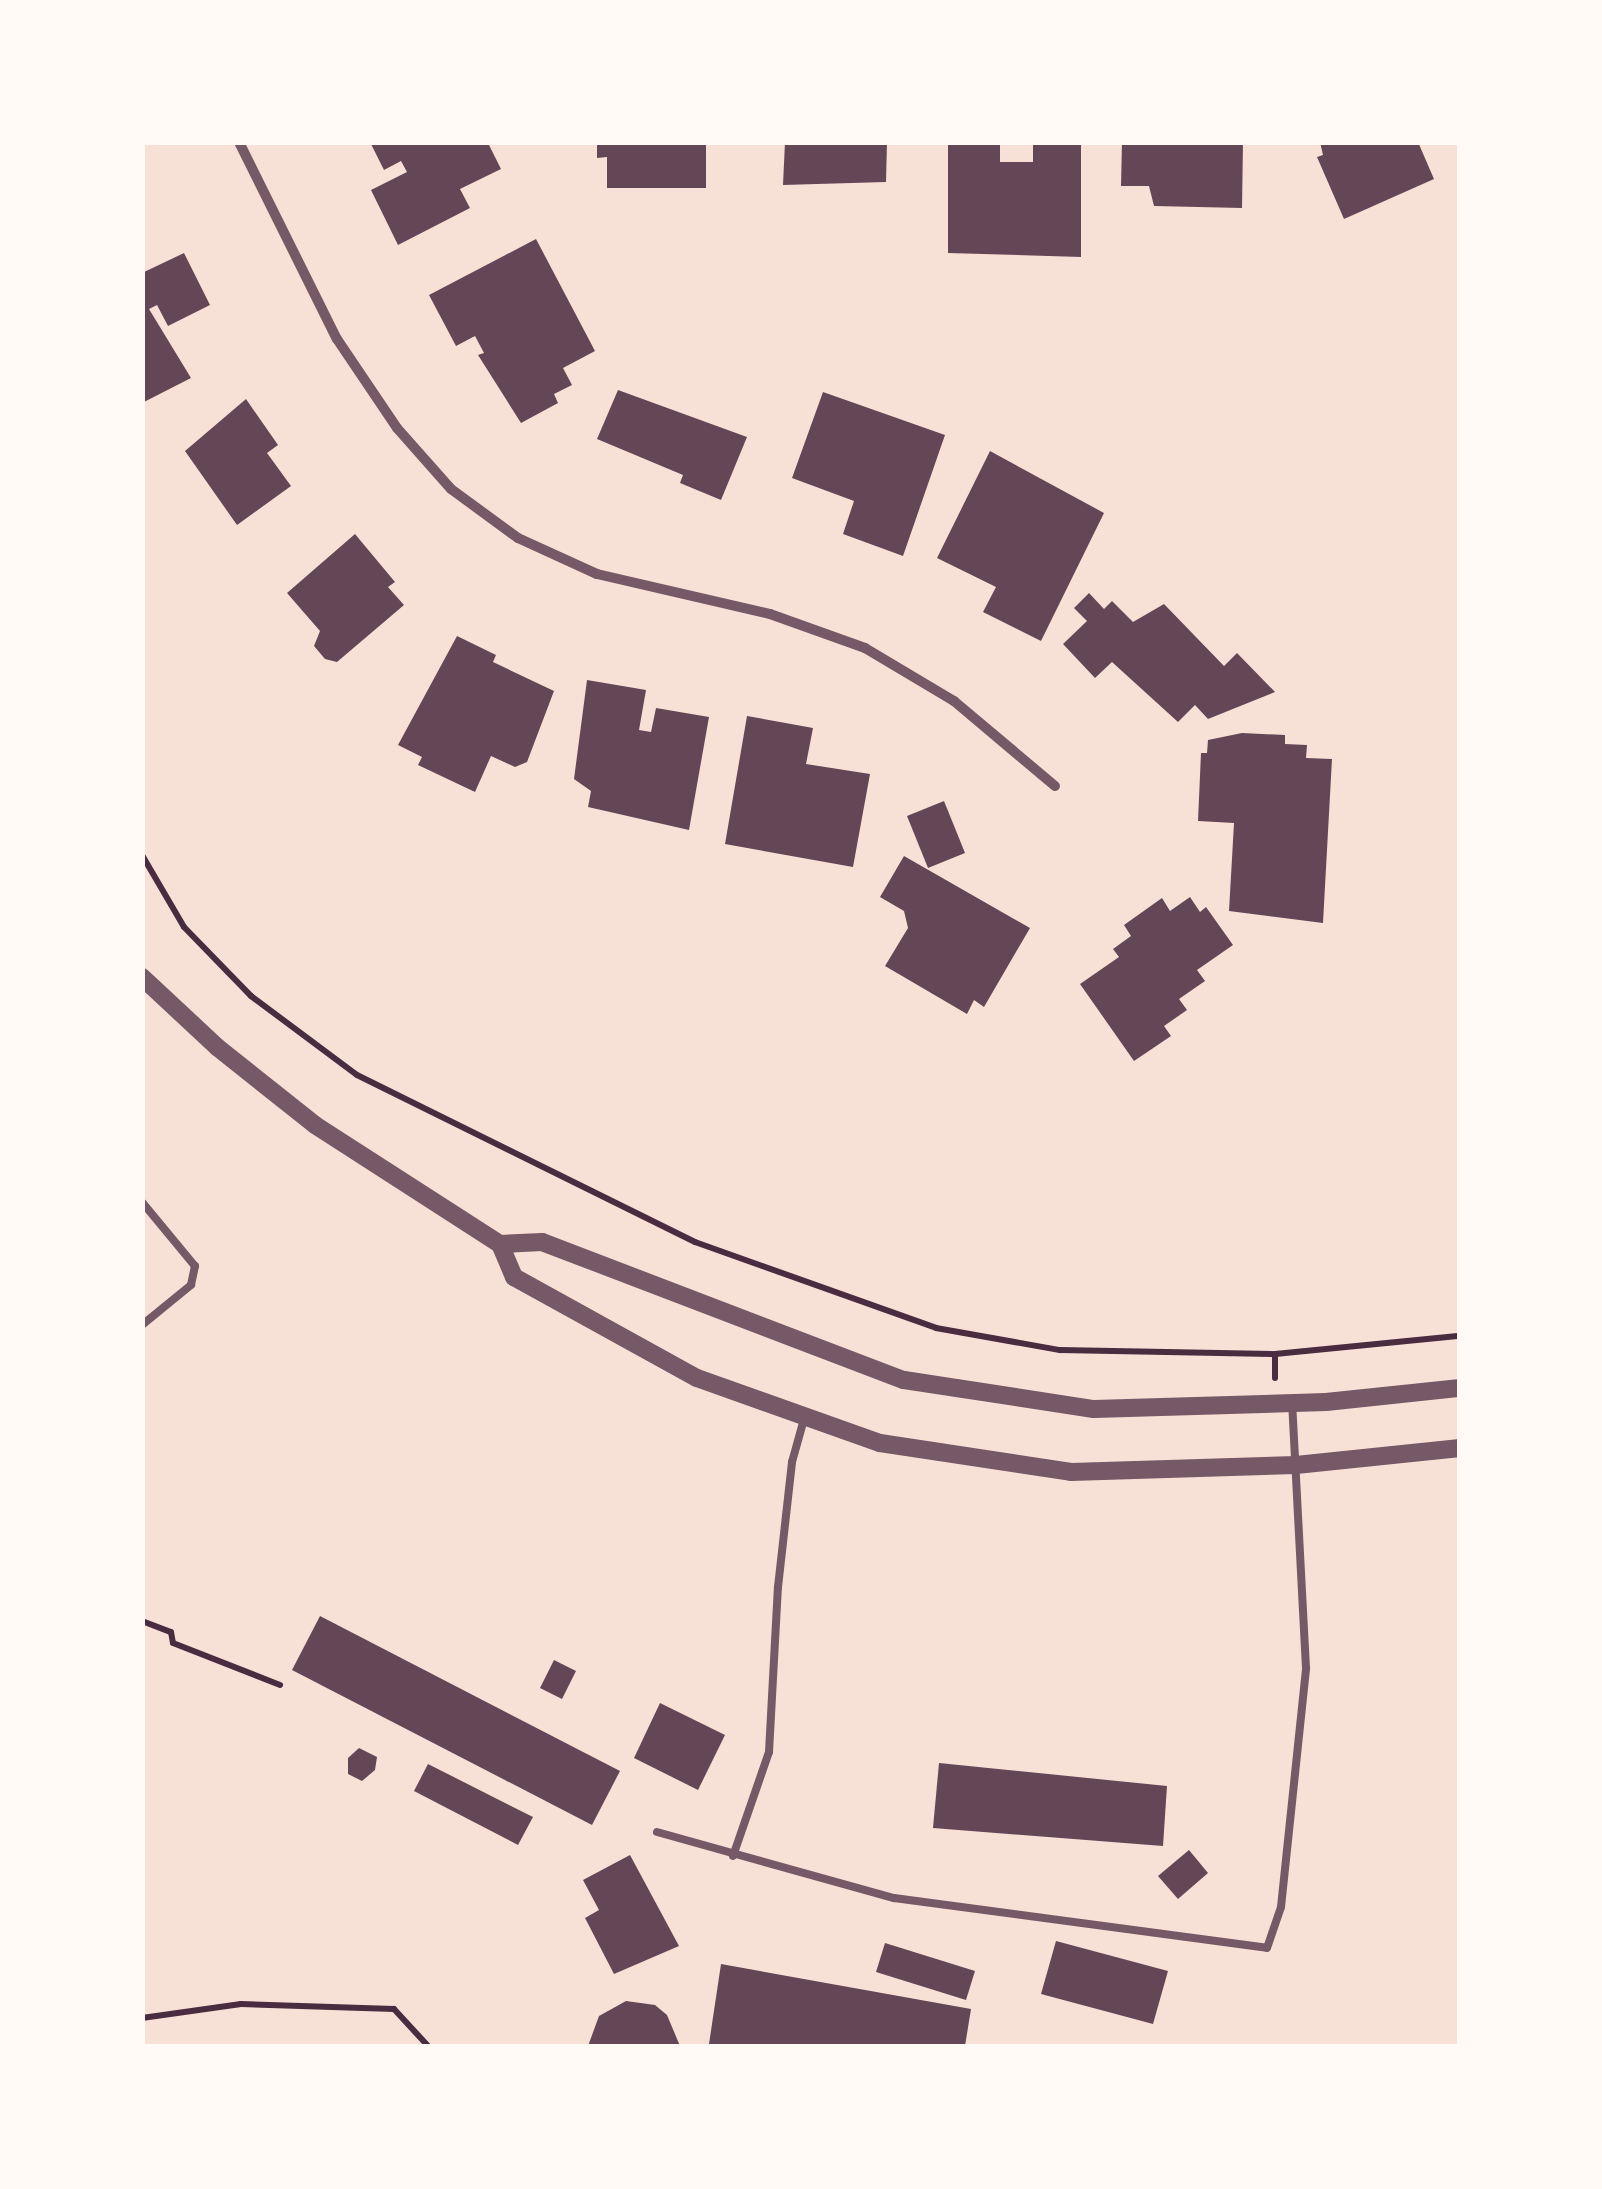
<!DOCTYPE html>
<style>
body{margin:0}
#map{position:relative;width:1602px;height:2189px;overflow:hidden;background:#f7e1d7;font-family:"Varela Round",sans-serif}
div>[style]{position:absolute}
.building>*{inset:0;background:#644757}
.path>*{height:6px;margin:-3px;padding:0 3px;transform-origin:3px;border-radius:3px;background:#4a2c40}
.service>*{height:8px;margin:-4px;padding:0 4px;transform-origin:4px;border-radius:4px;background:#755966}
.minor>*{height:10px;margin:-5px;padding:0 5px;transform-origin:5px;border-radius:5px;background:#755966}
.tertiary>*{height:18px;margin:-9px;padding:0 9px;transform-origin:9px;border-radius:9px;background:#755966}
span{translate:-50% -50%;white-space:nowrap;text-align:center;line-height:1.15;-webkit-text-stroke:9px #fffaf5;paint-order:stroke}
.frame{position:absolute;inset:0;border:145px solid #fffaf5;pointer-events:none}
</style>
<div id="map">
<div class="building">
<i style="clip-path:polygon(370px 142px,495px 142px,489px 145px,501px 169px,460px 189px,470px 208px,398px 245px,371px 190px,407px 172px,401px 161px,384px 170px)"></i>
<i style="clip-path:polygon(597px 142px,706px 142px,706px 188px,607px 188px,607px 157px,597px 158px)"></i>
<i style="clip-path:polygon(785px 142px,887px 142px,886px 182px,783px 185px)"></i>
<i style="clip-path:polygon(1033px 142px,1081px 142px,1081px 257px,948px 253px,948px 144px,1000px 144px,1000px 162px,1033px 162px)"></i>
<i style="clip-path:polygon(1122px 142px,1243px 142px,1242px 208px,1154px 206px,1149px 186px,1121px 186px)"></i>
<i style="clip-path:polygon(1320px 142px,1418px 142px,1434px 179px,1344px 219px,1317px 157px,1323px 155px)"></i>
<i style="clip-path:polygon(536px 239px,595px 351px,563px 368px,572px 385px,554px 394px,558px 403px,521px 423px,478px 355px,484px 353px,475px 336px,456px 346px,429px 295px)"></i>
<i style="clip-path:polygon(184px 253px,210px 305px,168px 326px,157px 305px,149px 309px,191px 378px,142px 403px,142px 273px)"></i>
<i style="clip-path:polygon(618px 390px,747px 437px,721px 500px,680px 483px,683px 475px,597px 439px)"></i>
<i style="clip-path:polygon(823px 392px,945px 435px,903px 556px,843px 534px,854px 501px,792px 478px)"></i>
<i style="clip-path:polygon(246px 399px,278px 445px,267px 453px,291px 486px,237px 525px,185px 451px)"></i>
<i style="clip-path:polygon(990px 451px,1104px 513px,1041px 641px,983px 612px,996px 587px,937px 558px)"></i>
<i style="clip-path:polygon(355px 534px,395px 582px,388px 587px,404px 605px,337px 662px,325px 659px,314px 646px,320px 631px,287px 593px)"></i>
<i style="clip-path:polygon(1089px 593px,1104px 609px,1112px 601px,1133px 622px,1164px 604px,1224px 666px,1237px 653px,1275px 692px,1208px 719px,1195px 705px,1178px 722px,1112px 662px,1095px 678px,1063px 644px,1087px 621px,1074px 608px)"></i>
<i style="clip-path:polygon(457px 636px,496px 655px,493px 662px,554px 691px,527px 762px,515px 767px,491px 756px,475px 792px,418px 765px,422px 757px,398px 745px)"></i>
<i style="clip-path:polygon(587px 680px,646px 690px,639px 730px,651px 732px,656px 708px,709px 717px,689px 830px,588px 807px,591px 791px,574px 779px)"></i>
<i style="clip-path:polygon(747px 716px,813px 728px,806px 764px,870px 774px,853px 867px,725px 844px)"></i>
<i style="clip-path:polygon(1242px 733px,1285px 735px,1285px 744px,1307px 745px,1306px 758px,1332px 759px,1323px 923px,1229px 911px,1234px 823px,1198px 821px,1201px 753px,1207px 753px,1208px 740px)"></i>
<i style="clip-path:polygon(944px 801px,965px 853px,928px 868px,907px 816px)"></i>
<i style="clip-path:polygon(904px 856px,1030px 928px,984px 1007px,974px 1000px,967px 1014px,885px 966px,908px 928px,904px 911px,880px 897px)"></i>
<i style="clip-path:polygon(1190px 897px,1200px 912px,1206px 907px,1233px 945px,1197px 970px,1205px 981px,1179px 999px,1187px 1010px,1164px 1026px,1171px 1036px,1134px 1061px,1080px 984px,1119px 957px,1113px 949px,1131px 936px,1124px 925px,1162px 898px,1170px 911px)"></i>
<i style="clip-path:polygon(320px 1616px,620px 1771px,592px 1825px,292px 1670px)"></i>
<i style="clip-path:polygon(554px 1660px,576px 1671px,562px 1699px,540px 1688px)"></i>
<i style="clip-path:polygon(660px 1703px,725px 1735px,698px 1790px,634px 1758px)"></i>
<i style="clip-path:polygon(359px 1748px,377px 1757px,375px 1770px,362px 1781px,348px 1774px,348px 1758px)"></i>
<i style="clip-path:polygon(939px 1763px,1167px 1786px,1163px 1846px,933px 1828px)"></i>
<i style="clip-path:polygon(428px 1764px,533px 1817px,518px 1845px,414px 1791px)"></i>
<i style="clip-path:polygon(1189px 1850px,1208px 1873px,1178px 1899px,1158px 1876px)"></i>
<i style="clip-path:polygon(630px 1855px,679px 1946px,614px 1974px,585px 1918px,599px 1910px,583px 1880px)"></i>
<i style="clip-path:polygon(1056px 1941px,1168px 1971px,1153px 2024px,1041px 1994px)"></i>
<i style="clip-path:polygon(885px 1943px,975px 1971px,966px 2000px,876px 1972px)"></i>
<i style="clip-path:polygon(721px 1964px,971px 2009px,965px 2046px,709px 2044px)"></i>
<i style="clip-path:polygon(626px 2001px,655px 2005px,667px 2015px,680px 2046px,588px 2046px,599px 2016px)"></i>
</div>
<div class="path">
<i style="left:142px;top:855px;width:83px;rotate:59.7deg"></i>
<i style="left:184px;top:927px;width:96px;rotate:45.8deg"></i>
<i style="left:251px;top:996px;width:132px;rotate:36.7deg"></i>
<i style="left:357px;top:1075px;width:377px;rotate:26.3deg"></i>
<i style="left:695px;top:1242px;width:256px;rotate:19.6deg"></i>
<i style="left:936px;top:1328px;width:126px;rotate:10.1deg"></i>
<i style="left:1060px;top:1350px;width:215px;rotate:1.1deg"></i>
<i style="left:1275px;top:1354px;width:186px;rotate:-5.6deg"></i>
<i style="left:1275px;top:1354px;width:24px;rotate:90deg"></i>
<i style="left:142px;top:1621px;width:31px;rotate:21deg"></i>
<i style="left:171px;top:1632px;width:11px;rotate:80deg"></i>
<i style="left:173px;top:1643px;width:115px;rotate:21.4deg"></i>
<i style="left:142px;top:2018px;width:100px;rotate:-8deg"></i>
<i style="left:241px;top:2004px;width:153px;rotate:1.9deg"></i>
<i style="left:394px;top:2009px;width:50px;rotate:47.4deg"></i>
</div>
<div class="service">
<i style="left:142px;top:1202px;width:83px;rotate:50.4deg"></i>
<i style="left:195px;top:1266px;width:19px;rotate:102deg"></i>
<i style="left:191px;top:1285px;width:63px;rotate:140.8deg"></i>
<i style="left:657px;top:1832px;width:246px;rotate:15.6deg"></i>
<i style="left:894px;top:1898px;width:376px;rotate:7.6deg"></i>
<i style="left:1267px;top:1948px;width:43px;rotate:-71.1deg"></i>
<i style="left:1281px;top:1907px;width:240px;rotate:-84deg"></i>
<i style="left:1306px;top:1668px;width:265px;rotate:-93deg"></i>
<i style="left:733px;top:1856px;width:110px;rotate:-70.9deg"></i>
<i style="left:769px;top:1752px;width:165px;rotate:-86.9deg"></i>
<i style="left:778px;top:1587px;width:126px;rotate:-83.6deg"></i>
<i style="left:792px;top:1462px;width:45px;rotate:-74.4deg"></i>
</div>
<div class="minor">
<i style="left:239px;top:142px;width:220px;rotate:63.6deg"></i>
<i style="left:337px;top:339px;width:107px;rotate:56deg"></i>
<i style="left:397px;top:428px;width:81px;rotate:48.5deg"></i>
<i style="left:451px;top:489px;width:83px;rotate:36.2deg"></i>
<i style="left:518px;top:538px;width:87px;rotate:24.5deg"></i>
<i style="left:597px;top:574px;width:178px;rotate:13deg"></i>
<i style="left:770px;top:614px;width:101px;rotate:19.7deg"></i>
<i style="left:865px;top:648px;width:104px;rotate:30.8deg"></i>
<i style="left:954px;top:701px;width:132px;rotate:40.1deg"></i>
</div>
<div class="tertiary">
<i style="left:142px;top:977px;width:103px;rotate:43deg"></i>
<i style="left:217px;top:1047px;width:125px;rotate:38.5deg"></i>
<i style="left:315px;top:1125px;width:220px;rotate:32.8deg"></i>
<i style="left:500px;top:1244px;width:42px;rotate:-2.7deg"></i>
<i style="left:542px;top:1242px;width:387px;rotate:20.9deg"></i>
<i style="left:904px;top:1380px;width:192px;rotate:8.7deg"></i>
<i style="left:1094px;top:1409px;width:232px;rotate:-1.7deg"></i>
<i style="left:1326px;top:1402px;width:135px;rotate:-6deg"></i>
<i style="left:500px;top:1244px;width:36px;rotate:67deg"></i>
<i style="left:514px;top:1277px;width:209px;rotate:28.9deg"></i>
<i style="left:697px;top:1378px;width:194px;rotate:19.6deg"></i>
<i style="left:880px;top:1443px;width:193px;rotate:8.6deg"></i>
<i style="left:1071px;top:1472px;width:225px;rotate:-1.8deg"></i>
<i style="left:1296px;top:1465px;width:165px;rotate:-5.9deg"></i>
</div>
<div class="frame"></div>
</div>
